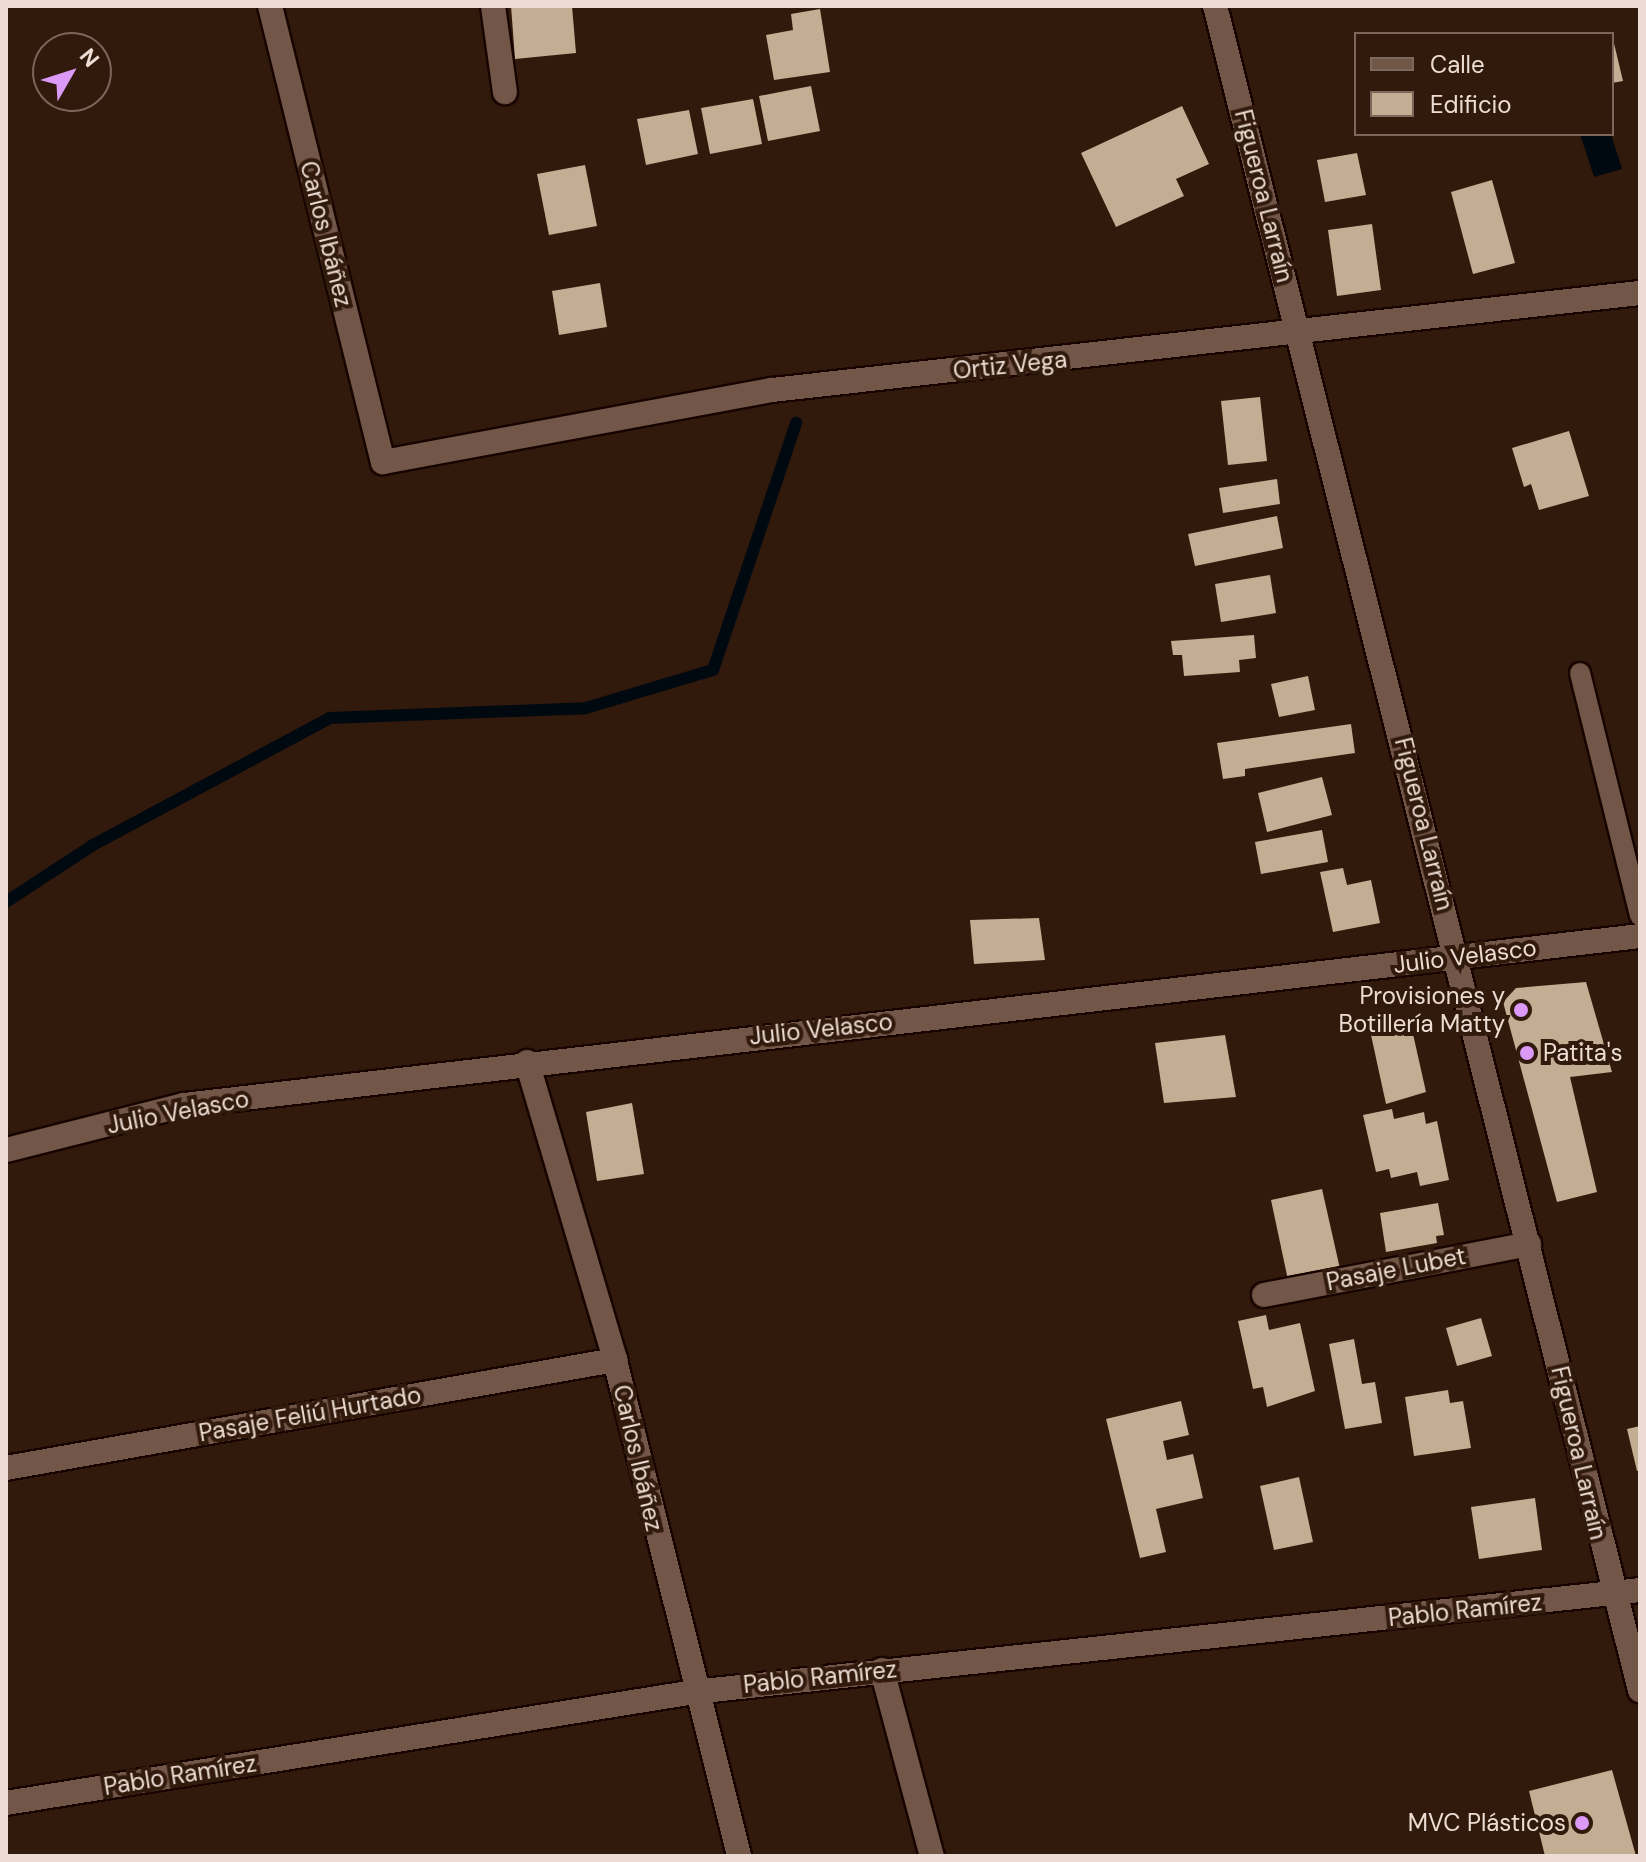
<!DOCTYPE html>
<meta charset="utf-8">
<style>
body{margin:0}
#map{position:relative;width:1646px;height:1862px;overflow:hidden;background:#31190c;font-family:"DM Sans",sans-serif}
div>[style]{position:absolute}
.water>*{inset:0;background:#000810}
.stream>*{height:12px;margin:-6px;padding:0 6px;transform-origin:6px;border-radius:6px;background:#000810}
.building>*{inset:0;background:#c3ae93}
.roads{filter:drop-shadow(2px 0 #170400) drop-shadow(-2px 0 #170400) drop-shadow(0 2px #170400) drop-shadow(0 -2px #170400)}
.lane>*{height:20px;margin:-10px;padding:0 10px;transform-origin:10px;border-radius:10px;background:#725647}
.street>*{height:24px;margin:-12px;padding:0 12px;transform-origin:12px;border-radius:12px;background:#725647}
.secondary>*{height:24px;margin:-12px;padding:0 12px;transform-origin:12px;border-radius:12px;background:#725647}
.dots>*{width:22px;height:22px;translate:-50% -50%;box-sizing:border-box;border:4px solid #31190c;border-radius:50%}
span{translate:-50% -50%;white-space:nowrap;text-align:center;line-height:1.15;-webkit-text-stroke:8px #31190c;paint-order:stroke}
.street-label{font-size:24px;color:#eddcd3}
.poi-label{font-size:24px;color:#eddcd3}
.right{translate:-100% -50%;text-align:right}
.left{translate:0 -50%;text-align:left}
.frame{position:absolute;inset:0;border:8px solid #eddcd3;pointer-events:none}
.legend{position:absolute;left:1354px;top:32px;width:260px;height:104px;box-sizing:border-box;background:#31190c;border:2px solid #7c675c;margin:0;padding:10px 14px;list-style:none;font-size:24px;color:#eddcd3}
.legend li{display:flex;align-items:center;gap:16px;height:40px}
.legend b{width:40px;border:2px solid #7c675c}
.north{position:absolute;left:32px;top:32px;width:80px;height:80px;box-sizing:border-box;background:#31190c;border:2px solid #7c675c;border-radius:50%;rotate:51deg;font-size:22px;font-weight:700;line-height:32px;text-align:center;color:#eddcd3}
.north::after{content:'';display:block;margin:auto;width:28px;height:36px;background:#da9af6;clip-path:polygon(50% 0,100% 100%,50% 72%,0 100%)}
</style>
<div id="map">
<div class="water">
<i style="clip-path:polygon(1580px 134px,1611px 134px,1622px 169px,1594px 177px)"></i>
</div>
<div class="stream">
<i style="left:6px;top:902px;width:104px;rotate:-33.2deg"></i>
<i style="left:93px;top:845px;width:269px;rotate:-28.2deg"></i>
<i style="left:330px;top:718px;width:256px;rotate:-2.2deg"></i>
<i style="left:586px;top:708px;width:133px;rotate:-16.7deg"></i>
<i style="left:713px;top:670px;width:261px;rotate:-71.4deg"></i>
</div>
<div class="building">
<i style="clip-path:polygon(511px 6px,572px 6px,576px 53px,515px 59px)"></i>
<i style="clip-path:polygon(820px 9px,830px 72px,774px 80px,766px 35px,793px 30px,791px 14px)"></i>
<i style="clip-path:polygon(1612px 35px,1623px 81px,1612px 83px)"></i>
<i style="clip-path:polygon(811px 86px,820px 131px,768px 141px,759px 96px)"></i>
<i style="clip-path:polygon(753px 99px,762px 144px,710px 154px,701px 108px)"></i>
<i style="clip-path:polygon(1182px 106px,1209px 164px,1176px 179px,1184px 196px,1116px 227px,1081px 153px)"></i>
<i style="clip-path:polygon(689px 110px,698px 154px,646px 165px,637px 119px)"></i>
<i style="clip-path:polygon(1357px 153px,1366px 195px,1325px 202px,1317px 160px)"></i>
<i style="clip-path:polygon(585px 165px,597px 226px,549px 235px,537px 174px)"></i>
<i style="clip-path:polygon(1492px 180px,1515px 263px,1473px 274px,1451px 192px)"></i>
<i style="clip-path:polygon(1372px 224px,1381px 290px,1337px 296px,1328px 230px)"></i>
<i style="clip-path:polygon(600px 283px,607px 327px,559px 335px,552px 291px)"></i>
<i style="clip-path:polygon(1260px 397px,1267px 461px,1228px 465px,1221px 401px)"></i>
<i style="clip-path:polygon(1569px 431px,1589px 496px,1539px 510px,1531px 484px,1524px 487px,1512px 448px)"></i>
<i style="clip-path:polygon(1277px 479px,1280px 504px,1223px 513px,1219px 488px)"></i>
<i style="clip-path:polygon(1277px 516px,1283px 548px,1195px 566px,1188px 534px)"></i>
<i style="clip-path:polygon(1270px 575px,1276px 613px,1221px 622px,1215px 584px)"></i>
<i style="clip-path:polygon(1254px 635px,1256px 658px,1239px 660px,1240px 672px,1184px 676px,1182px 655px,1173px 655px,1171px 641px)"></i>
<i style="clip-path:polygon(1308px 676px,1315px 710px,1279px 717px,1271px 684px)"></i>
<i style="clip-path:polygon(1351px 724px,1355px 753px,1245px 769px,1245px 776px,1223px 779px,1217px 743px)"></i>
<i style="clip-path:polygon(1322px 777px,1332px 815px,1267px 832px,1258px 793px)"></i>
<i style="clip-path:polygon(1322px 830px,1328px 862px,1261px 874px,1255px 842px)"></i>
<i style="clip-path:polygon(1343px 868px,1347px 885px,1371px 880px,1380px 923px,1333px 932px,1320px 872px)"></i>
<i style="clip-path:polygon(1039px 918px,1045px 960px,974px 964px,970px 920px)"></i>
<i style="clip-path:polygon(1586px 982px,1612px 1072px,1570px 1077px,1597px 1192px,1557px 1202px,1503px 1002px,1516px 988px)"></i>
<i style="clip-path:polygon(1411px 1025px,1426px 1092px,1386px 1104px,1371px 1035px)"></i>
<i style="clip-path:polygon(1225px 1035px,1236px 1097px,1164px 1103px,1155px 1043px)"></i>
<i style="clip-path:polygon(632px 1103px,644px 1174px,597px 1181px,586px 1112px)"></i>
<i style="clip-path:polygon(1392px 1109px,1394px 1119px,1424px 1112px,1426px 1124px,1437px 1121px,1449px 1180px,1420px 1186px,1417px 1172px,1391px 1178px,1389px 1169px,1376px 1172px,1363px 1115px)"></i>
<i style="clip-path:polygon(1322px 1189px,1340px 1269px,1288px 1280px,1271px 1200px)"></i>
<i style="clip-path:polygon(1438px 1203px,1444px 1235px,1436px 1236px,1437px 1243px,1386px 1252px,1380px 1213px)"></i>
<i style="clip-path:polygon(1266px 1315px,1269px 1330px,1300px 1323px,1315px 1391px,1267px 1407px,1263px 1387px,1253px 1389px,1238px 1321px)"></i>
<i style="clip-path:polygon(1481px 1318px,1492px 1356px,1457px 1366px,1446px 1328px)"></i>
<i style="clip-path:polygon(1354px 1339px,1362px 1384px,1375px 1382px,1382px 1423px,1345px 1429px,1329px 1344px)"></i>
<i style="clip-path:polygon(1448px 1390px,1450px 1403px,1463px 1401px,1471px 1448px,1414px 1456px,1405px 1397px)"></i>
<i style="clip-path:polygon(1181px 1401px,1189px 1435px,1163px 1441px,1167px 1460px,1193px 1454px,1203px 1498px,1156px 1509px,1166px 1552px,1140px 1558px,1106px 1419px)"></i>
<i style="clip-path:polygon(1640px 1426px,1640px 1470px,1637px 1471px,1627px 1429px)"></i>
<i style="clip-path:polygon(1299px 1477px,1313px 1542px,1274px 1550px,1260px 1486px)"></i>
<i style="clip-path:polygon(1535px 1498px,1542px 1550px,1479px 1559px,1471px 1507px)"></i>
<i style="clip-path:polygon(1612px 1770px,1636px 1856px,1545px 1856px,1529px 1791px)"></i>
</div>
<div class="roads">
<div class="lane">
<i style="left:1580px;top:673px;width:250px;rotate:76.1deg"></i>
</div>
<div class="street">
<i style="left:270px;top:6px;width:470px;rotate:76.1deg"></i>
<i style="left:383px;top:462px;width:396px;rotate:-10.5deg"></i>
<i style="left:772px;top:390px;width:873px;rotate:-6.38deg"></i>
<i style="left:493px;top:6px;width:87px;rotate:82.1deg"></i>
<i style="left:527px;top:1062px;width:311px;rotate:73.5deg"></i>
<i style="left:615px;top:1360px;width:511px;rotate:75.96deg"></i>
<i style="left:1264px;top:1295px;width:270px;rotate:-10.9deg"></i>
<i style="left:6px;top:1468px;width:619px;rotate:-10.06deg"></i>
<i style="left:882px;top:1670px;width:193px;rotate:75deg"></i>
<i style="left:6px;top:1803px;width:697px;rotate:-9.16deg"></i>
<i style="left:694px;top:1692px;width:951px;rotate:-6.15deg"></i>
</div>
<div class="secondary">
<i style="left:1215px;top:6px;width:1737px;rotate:75.84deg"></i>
<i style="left:6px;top:1150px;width:184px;rotate:-14.2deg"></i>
<i style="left:184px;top:1105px;width:1466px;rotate:-6.62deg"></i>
</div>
</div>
<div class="dots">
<i style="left:1521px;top:1010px;background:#da9af6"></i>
<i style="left:1527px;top:1053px;background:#da9af6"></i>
<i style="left:1582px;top:1823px;background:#da9af6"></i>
</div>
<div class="street-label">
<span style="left:1264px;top:196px;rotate:76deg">Figueroa Larraín</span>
<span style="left:326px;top:234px;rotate:76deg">Carlos Ibáñez</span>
<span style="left:1010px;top:365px;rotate:-6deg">Ortiz Vega</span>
<span style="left:1424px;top:824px;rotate:76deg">Figueroa Larraín</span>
<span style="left:1465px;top:956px;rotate:-7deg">Julio Velasco</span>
<span style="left:821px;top:1029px;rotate:-6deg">Julio Velasco</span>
<span style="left:178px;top:1112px;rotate:-11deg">Julio Velasco</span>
<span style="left:1396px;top:1269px;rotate:-11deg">Pasaje Lubet</span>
<span style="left:310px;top:1414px;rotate:-10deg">Pasaje Feliú Hurtado</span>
<span style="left:1579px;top:1453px;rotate:77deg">Figueroa Larraín</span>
<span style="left:638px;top:1458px;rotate:77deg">Carlos Ibáñez</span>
<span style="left:1465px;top:1610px;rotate:-6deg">Pablo Ramírez</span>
<span style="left:820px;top:1677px;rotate:-6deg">Pablo Ramírez</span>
<span style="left:180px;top:1775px;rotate:-9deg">Pablo Ramírez</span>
</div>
<div class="poi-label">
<span class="right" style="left:1505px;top:1010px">Provisiones y<br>Botillería Matty</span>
<span class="left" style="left:1543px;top:1053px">Patita's</span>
<span class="right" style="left:1566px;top:1823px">MVC Plásticos</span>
</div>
<div class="frame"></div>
<ul class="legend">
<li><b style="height:10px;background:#725647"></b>Calle</li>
<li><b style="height:22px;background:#c3ae93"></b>Edificio</li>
</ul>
<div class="north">N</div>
</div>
